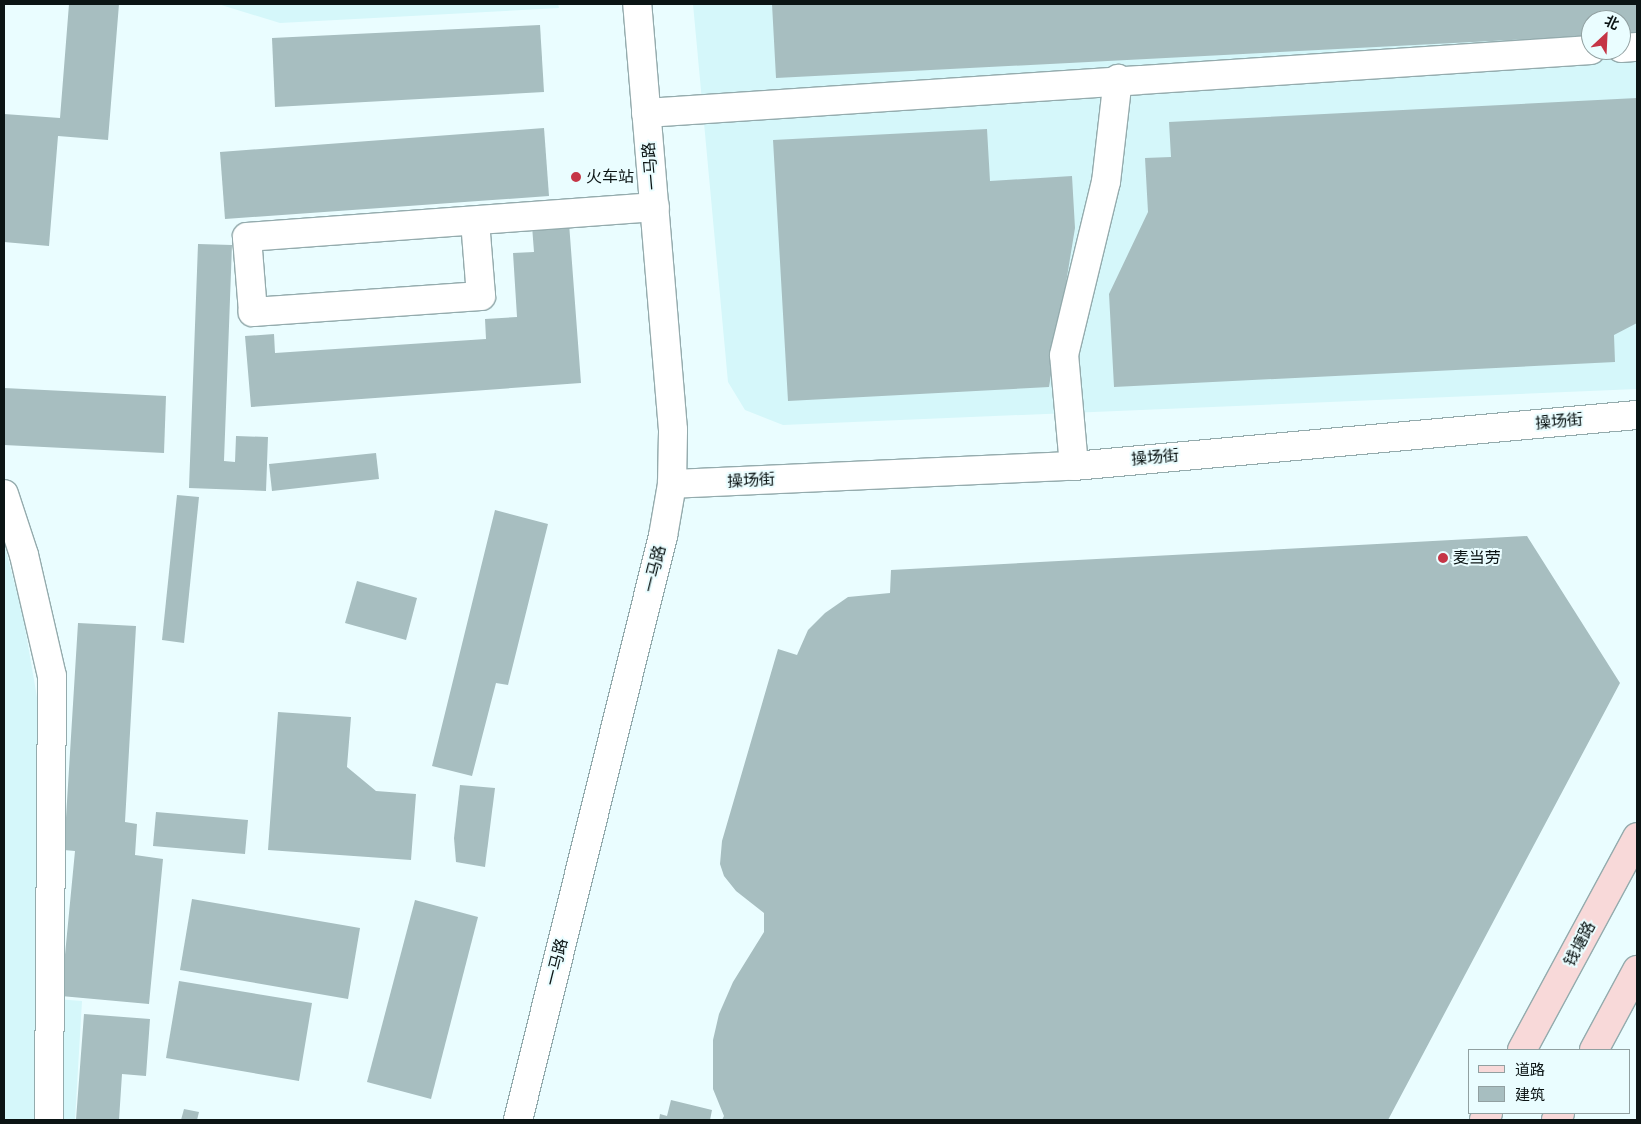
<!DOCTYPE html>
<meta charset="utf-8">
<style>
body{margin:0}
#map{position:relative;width:1641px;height:1124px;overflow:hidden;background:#eafdff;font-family:Cabin,"Noto Sans SC",sans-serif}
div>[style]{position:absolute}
.built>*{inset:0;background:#d5f7fa}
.building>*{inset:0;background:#a7bec0}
.roads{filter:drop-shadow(1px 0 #94abad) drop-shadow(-1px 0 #94abad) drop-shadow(0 1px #94abad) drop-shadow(0 -1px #94abad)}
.minor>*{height:28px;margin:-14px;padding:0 14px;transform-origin:14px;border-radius:14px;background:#fff}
.major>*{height:28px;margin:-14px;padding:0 14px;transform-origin:14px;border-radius:14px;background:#f8d9d9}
.dots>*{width:14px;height:14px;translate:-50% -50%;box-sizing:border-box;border:2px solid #eafdff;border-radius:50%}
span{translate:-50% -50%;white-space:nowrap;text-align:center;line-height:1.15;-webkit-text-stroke:4px #eafdff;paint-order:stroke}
.street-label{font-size:16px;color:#0b1414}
.poi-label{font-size:16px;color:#0b1414}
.left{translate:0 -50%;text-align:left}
.frame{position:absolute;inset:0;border:5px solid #0b1414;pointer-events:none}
.legend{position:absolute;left:1468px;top:1049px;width:162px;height:65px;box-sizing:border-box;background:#eafdff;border:1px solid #91a0a1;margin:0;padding:6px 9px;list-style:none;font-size:15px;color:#0b1414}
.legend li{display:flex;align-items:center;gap:10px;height:25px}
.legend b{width:25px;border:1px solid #91a0a1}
.north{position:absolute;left:1581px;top:10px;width:50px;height:50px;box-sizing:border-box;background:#eafdff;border:1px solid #91a0a1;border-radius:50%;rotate:25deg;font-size:14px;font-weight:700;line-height:20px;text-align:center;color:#0b1414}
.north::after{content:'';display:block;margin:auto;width:18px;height:22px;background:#c53546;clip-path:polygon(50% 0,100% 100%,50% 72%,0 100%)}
</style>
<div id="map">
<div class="built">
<i style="clip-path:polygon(218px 4px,558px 4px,559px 8px,280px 23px)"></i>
<i style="clip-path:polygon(evenodd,693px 4px,1637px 4px,1637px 389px,783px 425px,745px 410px,728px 382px,693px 4px,1591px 20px,1621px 20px,1621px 50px,1591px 50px,1591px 20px)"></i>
<i style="clip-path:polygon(4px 543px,23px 616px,38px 703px,56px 999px,82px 1001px,75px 1120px,4px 1120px)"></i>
</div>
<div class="building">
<i style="clip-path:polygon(69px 4px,119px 4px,108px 140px,58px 136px,49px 246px,4px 242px,4px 114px,60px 118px)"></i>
<i style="clip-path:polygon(772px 4px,1637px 4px,1637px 33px,1621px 34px,1621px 20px,1591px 20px,1591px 36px,776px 78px)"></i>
<i style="clip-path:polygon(540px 25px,544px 92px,275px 107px,272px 38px)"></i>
<i style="clip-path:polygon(1637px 98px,1637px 323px,1614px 335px,1615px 362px,1114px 387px,1109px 294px,1148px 212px,1145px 158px,1171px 157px,1169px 122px)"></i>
<i style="clip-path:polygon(544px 128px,549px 196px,225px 219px,220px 152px)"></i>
<i style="clip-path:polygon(987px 129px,990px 181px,1072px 176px,1075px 228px,1049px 387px,788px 401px,773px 140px)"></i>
<i style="clip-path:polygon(569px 223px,581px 383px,251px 407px,245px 336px,274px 334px,275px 353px,486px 339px,485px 319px,517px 317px,513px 253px,534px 252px,532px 226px)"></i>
<i style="clip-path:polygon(198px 244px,232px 245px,224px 461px,235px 462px,236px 436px,268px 437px,266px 491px,189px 488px)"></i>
<i style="clip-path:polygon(4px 388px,166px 396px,164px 453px,4px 445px)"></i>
<i style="clip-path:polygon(376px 453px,379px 479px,272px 491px,269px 464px)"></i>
<i style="clip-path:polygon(177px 495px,199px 497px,184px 643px,162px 640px)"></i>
<i style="clip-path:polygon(495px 510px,548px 524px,508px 685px,496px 683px,472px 776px,432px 766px)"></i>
<i style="clip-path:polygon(1527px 536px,1620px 683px,1388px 1120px,722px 1120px,724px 1116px,713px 1089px,713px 1040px,719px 1014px,733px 982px,764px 932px,764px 913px,736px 891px,724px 876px,720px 864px,722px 841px,778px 649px,797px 655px,808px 630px,825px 613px,848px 597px,890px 593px,891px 570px)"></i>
<i style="clip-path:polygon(357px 581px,417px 598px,406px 640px,345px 623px)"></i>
<i style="clip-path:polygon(78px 623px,136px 626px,125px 822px,137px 824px,135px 855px,163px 859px,149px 1004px,61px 996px,75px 851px,64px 850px)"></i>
<i style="clip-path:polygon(278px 712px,351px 717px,347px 767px,376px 791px,416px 794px,411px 860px,268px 850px)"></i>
<i style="clip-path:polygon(460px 785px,495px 788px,485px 867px,456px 862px,454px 838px)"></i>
<i style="clip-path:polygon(156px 812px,248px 820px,245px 854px,153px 846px)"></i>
<i style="clip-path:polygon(192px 899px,360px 928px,348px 999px,180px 970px)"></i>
<i style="clip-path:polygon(415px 900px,478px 917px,431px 1099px,367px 1082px)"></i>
<i style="clip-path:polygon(179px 981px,312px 1003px,299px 1081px,166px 1058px)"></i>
<i style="clip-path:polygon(84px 1014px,150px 1019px,146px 1076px,122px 1074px,119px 1120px,76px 1120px)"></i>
<i style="clip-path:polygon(671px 1100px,712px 1110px,710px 1120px,659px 1120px,660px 1114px,667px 1116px)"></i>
<i style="clip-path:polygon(184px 1109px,199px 1112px,197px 1120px,181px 1120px)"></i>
</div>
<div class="roads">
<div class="minor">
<i style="left:1621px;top:48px;width:16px;rotate:-4deg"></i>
<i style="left:646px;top:113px;width:947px;rotate:-3.81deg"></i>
<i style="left:475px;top:221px;width:75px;rotate:85.4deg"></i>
<i style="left:481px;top:296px;width:229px;rotate:176deg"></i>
<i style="left:253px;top:312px;width:75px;rotate:-94.6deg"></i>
<i style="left:247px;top:237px;width:409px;rotate:-4.2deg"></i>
<i style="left:1074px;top:466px;width:111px;rotate:-95.1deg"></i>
<i style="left:1064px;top:355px;width:178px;rotate:-76.4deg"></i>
<i style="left:1106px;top:182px;width:104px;rotate:-83.4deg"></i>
<i style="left:672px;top:484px;width:402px;rotate:-2.6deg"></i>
<i style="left:1074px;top:466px;width:565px;rotate:-5.18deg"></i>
<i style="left:4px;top:494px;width:64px;rotate:71.8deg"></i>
<i style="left:24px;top:555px;width:124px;rotate:77deg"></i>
<i style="left:52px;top:676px;width:444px;rotate:90.4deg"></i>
<i style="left:518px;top:1120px;width:602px;rotate:-76.06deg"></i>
<i style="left:663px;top:536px;width:53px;rotate:-80.2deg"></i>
<i style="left:672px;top:484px;width:54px;rotate:-88.9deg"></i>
<i style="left:673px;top:430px;width:428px;rotate:-94.8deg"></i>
</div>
<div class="major">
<i style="left:1522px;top:1050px;width:242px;rotate:-61.6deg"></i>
<i style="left:1594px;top:1050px;width:91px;rotate:-61.7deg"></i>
<i style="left:1484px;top:1120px;width:8px;rotate:-60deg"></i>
<i style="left:1556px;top:1120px;width:8px;rotate:-60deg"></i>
</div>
</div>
<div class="dots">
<i style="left:576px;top:177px;background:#c53546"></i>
<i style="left:1443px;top:558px;background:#c53546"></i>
</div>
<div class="street-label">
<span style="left:651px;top:166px;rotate:-95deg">一马路</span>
<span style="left:1559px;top:422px;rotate:-5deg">操场街</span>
<span style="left:1155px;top:458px;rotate:-5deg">操场街</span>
<span style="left:751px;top:481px;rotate:-3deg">操场街</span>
<span style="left:655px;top:569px;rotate:-76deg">一马路</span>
<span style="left:1580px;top:944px;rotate:-62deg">钱塘路</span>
<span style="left:557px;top:962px;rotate:-76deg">一马路</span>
</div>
<div class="poi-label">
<span class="left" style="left:586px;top:177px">火车站</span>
<span class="left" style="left:1453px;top:558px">麦当劳</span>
</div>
<div class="frame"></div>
<ul class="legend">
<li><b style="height:6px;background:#f8d9d9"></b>道路</li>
<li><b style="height:14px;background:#a7bec0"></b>建筑</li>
</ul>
<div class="north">北</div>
</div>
